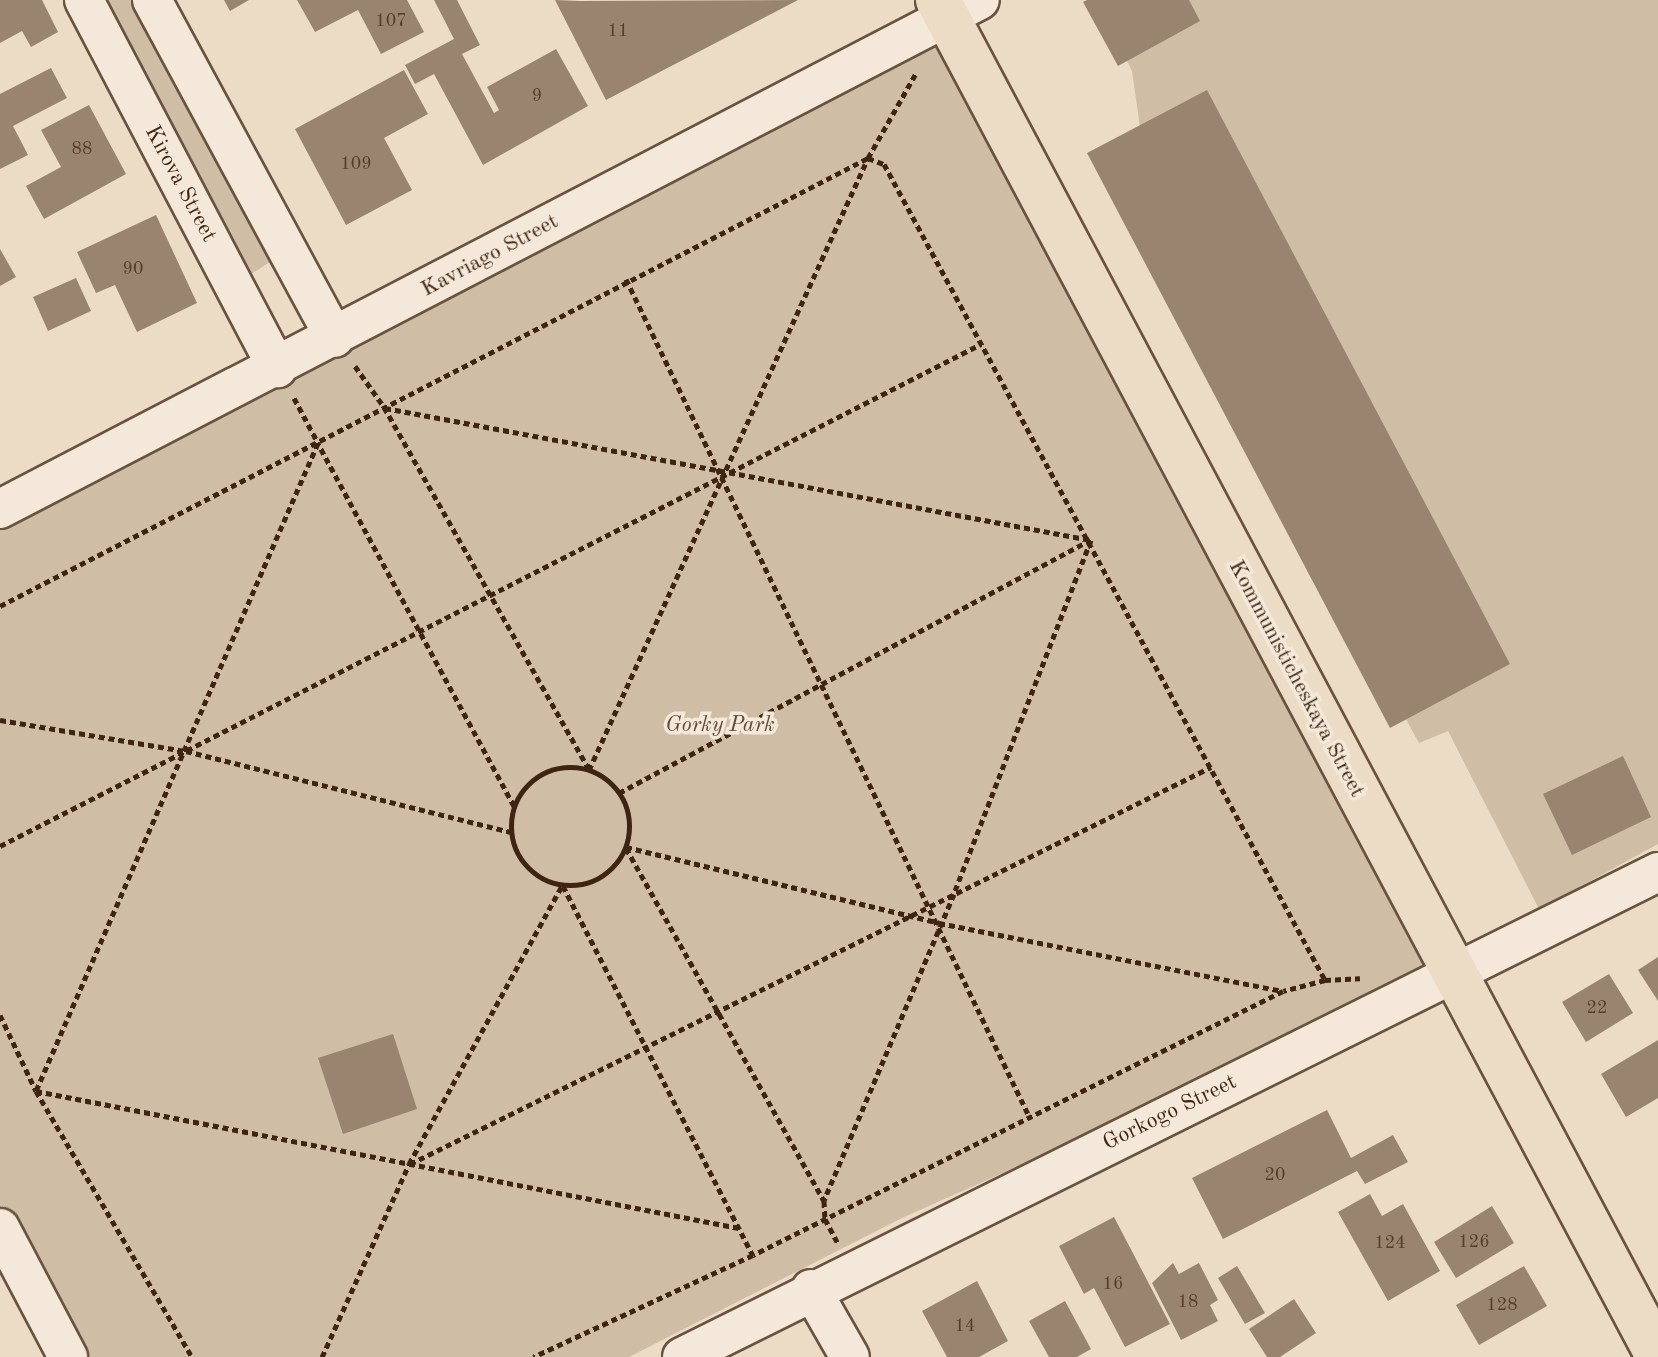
<!DOCTYPE html>
<style>
body{margin:0}
#map{position:relative;width:1658px;height:1357px;overflow:hidden;background:#ecdcc5;font-family:"Old Standard TT",serif}
div>[style]{position:absolute}
.green>*{inset:0;background:#cfbda6}
.building>*{inset:0;background:#99846f}
.path>*{height:5px;margin-top:-2.5px;transform-origin:0;background:repeating-linear-gradient(90deg,#3f2511 0 6px,transparent 0 10px)}
.path>.ring{margin:-2.5px;padding:0;box-sizing:content-box;background:none;border:5px solid #3f2511;border-radius:50%}
.roads{filter:drop-shadow(2px 0 #6a533e) drop-shadow(-2px 0 #6a533e) drop-shadow(0 2px #6a533e) drop-shadow(0 -2px #6a533e)}
.minor>*{height:38px;margin:-19px;padding:0 19px;transform-origin:19px;border-radius:19px;background:#f3e8d9}
.major>*{height:44px;margin:-22px;padding:0 22px;transform-origin:22px;border-radius:22px;background:#ecdcc5}
span{translate:-50% -50%;white-space:nowrap;text-align:center;line-height:1.15;-webkit-text-stroke:7px #f3e8d9;paint-order:stroke}
.number-label{font-size:18px;color:#563d28}
.number-label span{-webkit-text-stroke-width:0}
.street-label{font-size:22px;color:#3f2511}
.park-label{font-size:22px;color:#634b36;font-style:italic}
</style>
<div id="map">
<div class="green">
<i style="clip-path:polygon(84px 0,152px 0,276px 258px,234px 285px)"></i>
<i style="clip-path:polygon(1128px 0,1658px 0,1658px 844px,1539px 909px,1448px 731px,1419px 743px,1098px 158px,1141px 134px,1132px 71px,1103px 12px)"></i>
<i style="clip-path:polygon(948px 16px,1452px 973px,902px 1218px,629px 1357px,83px 1357px,0 1207px,0 509px)"></i>
</div>
<div class="building">
<i style="clip-path:polygon(0 0,42px 0,58px 32px,31px 47px,22px 31px,0 43px)"></i>
<i style="clip-path:polygon(224px 0,249px 0,230px 11px)"></i>
<i style="clip-path:polygon(297px 0,407px 0,424px 32px,381px 54px,358px 10px,315px 32px)"></i>
<i style="clip-path:polygon(434px 0,457px 0,480px 45px,462px 54px,494px 113px,499px 110px,487px 87px,556px 49px,588px 106px,483px 165px,434px 74px,415px 84px,405px 65px,454px 39px)"></i>
<i style="clip-path:polygon(555px 0,579px 1px,798px 0,606px 100px)"></i>
<i style="clip-path:polygon(1087px 0,1189px 0,1200px 21px,1118px 66px,1083px 2px)"></i>
<i style="clip-path:polygon(51px 68px,67px 98px,13px 126px,28px 155px,0 169px,0 94px)"></i>
<i style="clip-path:polygon(404px 70px,428px 114px,384px 138px,412px 190px,346px 225px,295px 129px)"></i>
<i style="clip-path:polygon(1207px 90px,1510px 664px,1390px 728px,1087px 153px)"></i>
<i style="clip-path:polygon(89px 105px,126px 174px,44px 219px,26px 186px,61px 167px,41px 130px)"></i>
<i style="clip-path:polygon(156px 215px,197px 303px,137px 332px,115px 285px,96px 293px,77px 252px)"></i>
<i style="clip-path:polygon(0 249px,16px 277px,0 286px)"></i>
<i style="clip-path:polygon(76px 278px,91px 311px,48px 331px,33px 297px)"></i>
<i style="clip-path:polygon(1623px 756px,1651px 817px,1572px 855px,1543px 794px)"></i>
<i style="clip-path:polygon(1658px 957px,1658px 1001px,1638px 970px)"></i>
<i style="clip-path:polygon(1609px 974px,1633px 1013px,1586px 1042px,1562px 1002px)"></i>
<i style="clip-path:polygon(393px 1034px,417px 1109px,343px 1134px,318px 1058px)"></i>
<i style="clip-path:polygon(1658px 1040px,1658px 1098px,1626px 1117px,1601px 1074px)"></i>
<i style="clip-path:polygon(1327px 1110px,1351px 1158px,1393px 1135px,1408px 1162px,1365px 1184px,1357px 1171px,1223px 1239px,1192px 1178px)"></i>
<i style="clip-path:polygon(1370px 1194px,1382px 1216px,1403px 1204px,1440px 1271px,1388px 1301px,1338px 1212px)"></i>
<i style="clip-path:polygon(1492px 1206px,1514px 1243px,1456px 1278px,1434px 1242px)"></i>
<i style="clip-path:polygon(1114px 1217px,1170px 1324px,1125px 1347px,1094px 1288px,1084px 1294px,1059px 1246px)"></i>
<i style="clip-path:polygon(1173px 1263px,1179px 1274px,1199px 1263px,1218px 1300px,1210px 1305px,1218px 1321px,1181px 1340px,1152px 1283px)"></i>
<i style="clip-path:polygon(1237px 1266px,1265px 1313px,1245px 1324px,1218px 1278px)"></i>
<i style="clip-path:polygon(1524px 1266px,1547px 1306px,1479px 1345px,1456px 1305px)"></i>
<i style="clip-path:polygon(977px 1281px,1008px 1341px,979px 1357px,947px 1357px,922px 1311px)"></i>
<i style="clip-path:polygon(1294px 1299px,1316px 1333px,1280px 1357px,1267px 1357px,1249px 1329px)"></i>
<i style="clip-path:polygon(1065px 1301px,1091px 1349px,1077px 1357px,1049px 1357px,1029px 1321px)"></i>
</div>
<div class="path">
<i style="left:626px;top:279px;width:931px;rotate:64.29deg"></i>
<i style="left:355px;top:366px;width:50px;rotate:54.7deg"></i>
<i style="left:384px;top:407px;width:417px;rotate:60.5deg"></i>
<i style="left:589px;top:770px;width:673px;rotate:-65.49deg"></i>
<i style="left:868px;top:158px;width:17px;rotate:21deg"></i>
<i style="left:884px;top:164px;width:928px;rotate:61.61deg"></i>
<i style="left:1325px;top:980px;width:43px;rotate:165.3deg"></i>
<i style="left:1283px;top:991px;width:592px;rotate:153.52deg"></i>
<i style="left:753px;top:1255px;width:242px;rotate:155.1deg"></i>
<i style="left:294px;top:398px;width:51px;rotate:61.9deg"></i>
<i style="left:385px;top:408px;width:718px;rotate:10.59deg"></i>
<i style="left:1091px;top:540px;width:380px;rotate:111.2deg"></i>
<i style="left:954px;top:894px;width:333px;rotate:113deg"></i>
<i style="left:0;top:606px;width:977px;rotate:-27.3deg"></i>
<i style="left:868px;top:158px;width:98px;rotate:-60.5deg"></i>
<i style="left:0;top:720px;width:189px;rotate:9.5deg"></i>
<i style="left:186px;top:751px;width:334px;rotate:14deg"></i>
<i class="ring" style="left:511px;top:767px;width:113px;height:113px"></i>
<i style="left:619px;top:793px;width:535px;rotate:-28.24deg"></i>
<i style="left:514px;top:806px;width:413px;rotate:-118.4deg"></i>
<i style="left:318px;top:443px;width:707px;rotate:113.52deg"></i>
<i style="left:36px;top:1091px;width:716px;rotate:11.03deg"></i>
<i style="left:0;top:846px;width:1102px;rotate:-27.1deg"></i>
<i style="left:626px;top:847px;width:322px;rotate:13.6deg"></i>
<i style="left:939px;top:923px;width:350px;rotate:11.2deg"></i>
<i style="left:626px;top:848px;width:405px;rotate:60.7deg"></i>
<i style="left:824px;top:1201px;width:18px;rotate:87deg"></i>
<i style="left:825px;top:1219px;width:27px;rotate:62deg"></i>
<i style="left:563px;top:886px;width:415px;rotate:62.8deg"></i>
<i style="left:1325px;top:980px;width:35px;rotate:-3deg"></i>
<i style="left:0;top:1015px;width:84px;rotate:64.7deg"></i>
<i style="left:36px;top:1091px;width:308px;rotate:59.6deg"></i>
<i style="left:410px;top:1164px;width:894px;rotate:-26.36deg"></i>
<i style="left:322px;top:1357px;width:212px;rotate:-65.7deg"></i>
<i style="left:409px;top:1164px;width:317px;rotate:-61.2deg"></i>
</div>
<div class="roads">
<div class="minor">
<i style="left:84px;top:0;width:416px;rotate:62.3deg"></i>
<i style="left:152px;top:0;width:384px;rotate:61.6deg"></i>
<i style="left:0;top:509px;width:1104px;rotate:-27.45deg"></i>
<i style="left:0;top:1228px;width:146px;rotate:62.2deg"></i>
<i style="left:811px;top:1289px;width:78px;rotate:60.2deg"></i>
<i style="left:682px;top:1357px;width:1090px;rotate:-26.42deg"></i>
</div>
<div class="major">
<i style="left:938px;top:0;width:1535px;rotate:62.03deg"></i>
</div>
</div>
<div class="number-label">
<span style="left:391px;top:21px">107</span>
<span style="left:618px;top:31px">11</span>
<span style="left:537px;top:96px">9</span>
<span style="left:82px;top:149px">88</span>
<span style="left:356px;top:164px">109</span>
<span style="left:133px;top:269px">90</span>
<span style="left:1597px;top:1008px">22</span>
<span style="left:1275px;top:1175px">20</span>
<span style="left:1474px;top:1242px">126</span>
<span style="left:1390px;top:1243px">124</span>
<span style="left:1113px;top:1284px">16</span>
<span style="left:1188px;top:1302px">18</span>
<span style="left:1502px;top:1305px">128</span>
<span style="left:965px;top:1326px">14</span>
</div>
<div class="street-label">
<span style="left:180px;top:184px;rotate:62deg">Kirova Street</span>
<span style="left:490px;top:256px;rotate:-28deg">Kavriago Street</span>
<span style="left:1296px;top:679px;rotate:62deg">Kommunisticheskaya Street</span>
<span style="left:1170px;top:1113px;rotate:-26deg">Gorkogo Street</span>
</div>
<div class="park-label">
<span style="left:720px;top:726px">Gorky Park</span>
</div>
</div>
